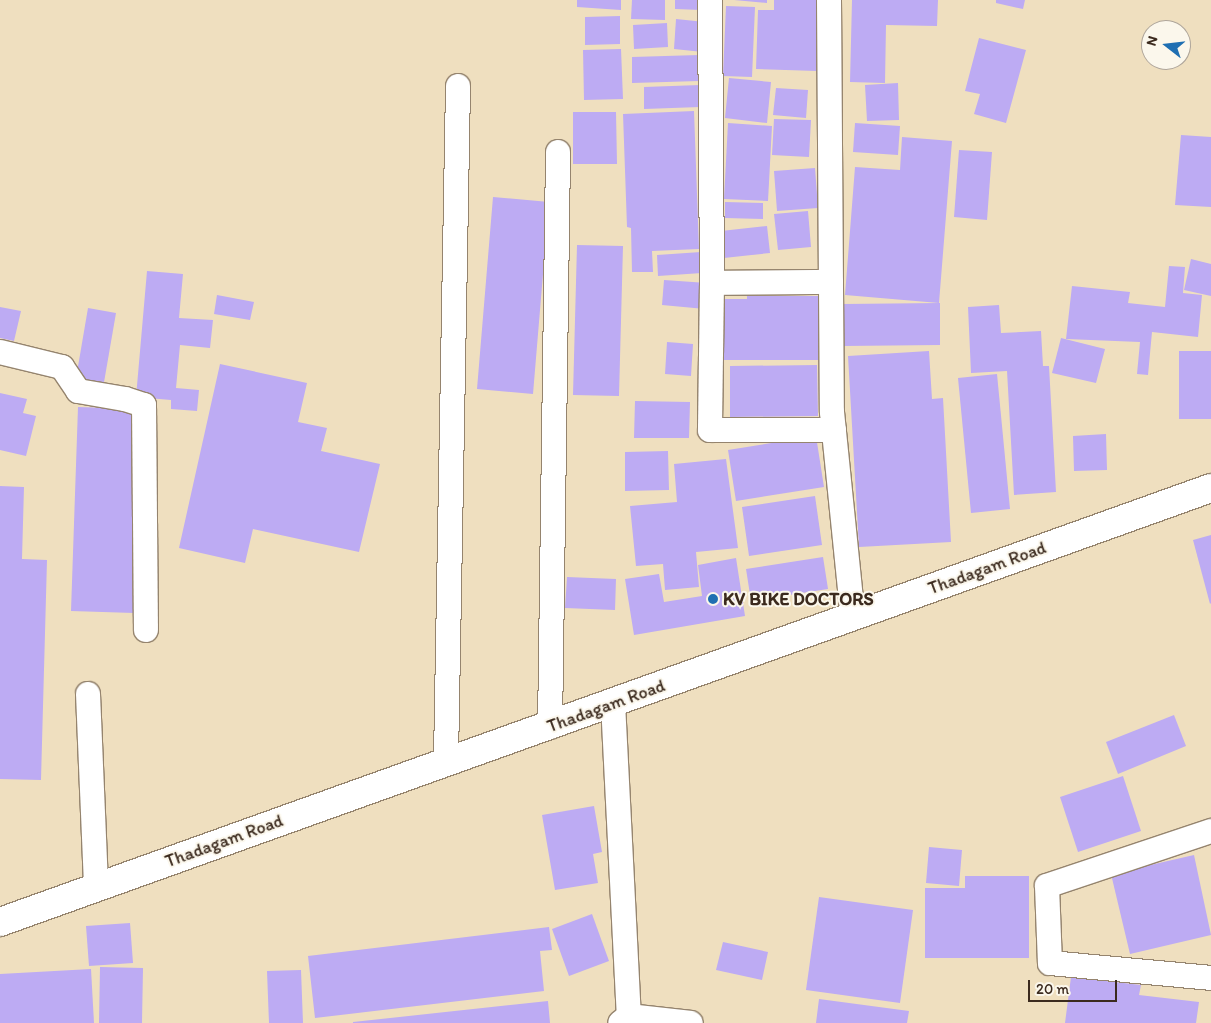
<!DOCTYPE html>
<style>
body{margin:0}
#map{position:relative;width:1211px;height:1023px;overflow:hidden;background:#efdfbf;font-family:Itim,sans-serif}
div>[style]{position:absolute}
.building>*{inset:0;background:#bdabf3}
.roads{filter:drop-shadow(1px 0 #95846e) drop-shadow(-1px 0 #95846e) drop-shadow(0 1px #95846e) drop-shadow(0 -1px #95846e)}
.minor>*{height:24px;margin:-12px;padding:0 12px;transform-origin:12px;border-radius:12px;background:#fff}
.primary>*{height:28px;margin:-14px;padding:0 14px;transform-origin:14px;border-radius:14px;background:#fff}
.dots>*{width:14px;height:14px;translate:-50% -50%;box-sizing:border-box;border:2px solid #fbf7ec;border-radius:50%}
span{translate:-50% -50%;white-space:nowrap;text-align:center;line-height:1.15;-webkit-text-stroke:4px #fbf7ec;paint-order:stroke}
.street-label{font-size:18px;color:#3b2a1e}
.poi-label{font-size:18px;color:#3b2a1e;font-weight:700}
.left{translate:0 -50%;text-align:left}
.north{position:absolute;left:1141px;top:20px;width:50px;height:50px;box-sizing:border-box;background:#fbf7ec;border:1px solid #aea59a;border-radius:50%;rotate:286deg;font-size:14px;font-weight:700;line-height:20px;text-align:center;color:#3b2a1e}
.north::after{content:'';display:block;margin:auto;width:18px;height:22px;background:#1f6fb2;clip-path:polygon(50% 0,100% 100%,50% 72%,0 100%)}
.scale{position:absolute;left:1028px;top:980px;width:89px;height:22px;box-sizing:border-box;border:2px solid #3b2a1e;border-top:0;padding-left:6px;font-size:15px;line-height:18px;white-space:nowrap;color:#3b2a1e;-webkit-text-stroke:4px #fbf7ec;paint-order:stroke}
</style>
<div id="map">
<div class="building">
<i style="clip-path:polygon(577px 0,621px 0,621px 10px,577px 7px)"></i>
<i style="clip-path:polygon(632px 0,665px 0,665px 20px,631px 19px)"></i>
<i style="clip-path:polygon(675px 0,702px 0,701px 10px,675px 9px)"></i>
<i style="clip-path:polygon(734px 0,767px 0,767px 3px)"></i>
<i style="clip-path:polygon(774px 0,819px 0,817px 71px,756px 69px,758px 10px,774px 10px)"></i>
<i style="clip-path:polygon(852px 0,938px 0,937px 26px,886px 25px,885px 83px,850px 82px)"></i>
<i style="clip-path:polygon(996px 0,1025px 0,1023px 9px,996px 3px)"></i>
<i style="clip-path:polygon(726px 6px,755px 7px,752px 77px,723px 76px)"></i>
<i style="clip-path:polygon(620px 16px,620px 44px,585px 45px,585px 17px)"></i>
<i style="clip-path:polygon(676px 19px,705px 22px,703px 52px,674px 49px)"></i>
<i style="clip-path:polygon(667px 23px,668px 47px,634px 49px,633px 25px)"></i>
<i style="clip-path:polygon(979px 38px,1026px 50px,1006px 123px,974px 114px,980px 94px,965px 91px)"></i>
<i style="clip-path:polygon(621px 49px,623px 99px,584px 100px,583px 50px)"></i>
<i style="clip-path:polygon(699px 55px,699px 81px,632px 83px,632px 57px)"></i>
<i style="clip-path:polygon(729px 78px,771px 82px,767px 123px,725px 118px)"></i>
<i style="clip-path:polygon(898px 83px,899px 120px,867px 121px,865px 85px)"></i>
<i style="clip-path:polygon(700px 85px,700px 107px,644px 109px,644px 87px)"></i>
<i style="clip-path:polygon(776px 88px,808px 90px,806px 118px,773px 115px)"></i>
<i style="clip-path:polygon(694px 111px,699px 249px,652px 251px,653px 272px,632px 272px,631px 228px,627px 227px,623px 114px)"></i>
<i style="clip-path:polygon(573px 112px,616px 112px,617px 164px,573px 164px)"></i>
<i style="clip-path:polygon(774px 119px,811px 120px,809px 157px,772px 155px)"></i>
<i style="clip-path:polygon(728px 123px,772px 126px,768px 201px,724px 199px)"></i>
<i style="clip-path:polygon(855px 123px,900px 126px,898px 155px,853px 152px)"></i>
<i style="clip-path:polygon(1181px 135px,1211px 137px,1211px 207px,1175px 205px)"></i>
<i style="clip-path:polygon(902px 137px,952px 141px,939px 303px,845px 295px,855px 167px,900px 170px)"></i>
<i style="clip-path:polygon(959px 150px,992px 152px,987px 220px,954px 217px)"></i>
<i style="clip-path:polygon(815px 168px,818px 208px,777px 211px,774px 171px)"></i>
<i style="clip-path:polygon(493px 197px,549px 202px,533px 394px,477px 389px)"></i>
<i style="clip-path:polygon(725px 202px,763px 203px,763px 219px,725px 218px)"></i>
<i style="clip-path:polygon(808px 211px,811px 247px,778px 250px,774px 214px)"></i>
<i style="clip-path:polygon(767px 226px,770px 253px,724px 258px,721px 231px)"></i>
<i style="clip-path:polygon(577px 245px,623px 246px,619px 396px,573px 395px)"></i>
<i style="clip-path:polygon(701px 252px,702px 273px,658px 276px,657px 255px)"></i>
<i style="clip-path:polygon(1191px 259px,1211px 264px,1211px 296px,1184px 290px)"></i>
<i style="clip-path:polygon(1169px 266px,1185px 267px,1183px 293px,1202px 295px,1198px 337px,1152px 332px,1148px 375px,1137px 374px,1140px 342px,1066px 339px,1072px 286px,1130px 292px,1128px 303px,1165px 307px)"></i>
<i style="clip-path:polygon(147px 271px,183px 274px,179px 318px,213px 320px,210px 348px,180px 345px,176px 388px,199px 390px,197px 411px,171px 409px,171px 400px,136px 397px)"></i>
<i style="clip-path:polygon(664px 280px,707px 283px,705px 309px,662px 305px)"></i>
<i style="clip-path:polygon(217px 295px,254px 302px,250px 320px,214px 314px)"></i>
<i style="clip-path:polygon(747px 296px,818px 296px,818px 360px,718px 360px,717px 299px,747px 299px)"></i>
<i style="clip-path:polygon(940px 303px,940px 345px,843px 346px,843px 304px)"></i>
<i style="clip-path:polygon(999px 305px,1001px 333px,1041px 331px,1043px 366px,1049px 366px,1056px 492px,1014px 495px,1007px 371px,971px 373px,968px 307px)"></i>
<i style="clip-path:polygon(0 307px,21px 311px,14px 341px,0 338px)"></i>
<i style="clip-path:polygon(88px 308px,116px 313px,103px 388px,75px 384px)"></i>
<i style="clip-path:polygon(1061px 338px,1105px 349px,1096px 383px,1052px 373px)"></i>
<i style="clip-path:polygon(667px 342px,693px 344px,691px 376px,665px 374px)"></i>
<i style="clip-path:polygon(929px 351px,932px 399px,943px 398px,951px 542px,859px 547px,848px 356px)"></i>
<i style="clip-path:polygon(1179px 351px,1211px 351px,1211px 419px,1179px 419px)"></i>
<i style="clip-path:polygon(220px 364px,307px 383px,298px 422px,327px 428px,321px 451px,380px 464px,359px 552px,253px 529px,245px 563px,179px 548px)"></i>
<i style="clip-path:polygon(817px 365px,818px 416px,730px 417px,730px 366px)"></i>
<i style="clip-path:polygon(997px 374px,1010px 509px,971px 513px,958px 378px)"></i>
<i style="clip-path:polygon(0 393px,27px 399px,23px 413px,36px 416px,26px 456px,0 450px)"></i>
<i style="clip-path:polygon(635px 401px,690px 402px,689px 438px,634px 438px)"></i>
<i style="clip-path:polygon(78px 407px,141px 409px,134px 613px,71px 611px)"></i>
<i style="clip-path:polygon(1106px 434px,1107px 470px,1074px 471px,1073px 436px)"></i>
<i style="clip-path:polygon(816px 436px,824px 487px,736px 501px,728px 450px)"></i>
<i style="clip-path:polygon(668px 451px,669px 490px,625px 491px,625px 452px)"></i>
<i style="clip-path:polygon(726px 459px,738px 548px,696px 552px,699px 587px,665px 590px,663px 564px,636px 566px,630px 506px,677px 502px,674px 464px)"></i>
<i style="clip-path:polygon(0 486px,24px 487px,22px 559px,47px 560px,41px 780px,0 779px)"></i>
<i style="clip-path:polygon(815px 496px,822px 545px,749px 556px,742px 507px)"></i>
<i style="clip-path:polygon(1211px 535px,1211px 603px,1210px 604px,1193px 540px)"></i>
<i style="clip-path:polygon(823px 557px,828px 589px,751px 601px,746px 569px)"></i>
<i style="clip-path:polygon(736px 558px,745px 616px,634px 635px,625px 579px,659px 574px,664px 602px,702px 596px,698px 565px)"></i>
<i style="clip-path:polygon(567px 577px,616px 579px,615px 610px,565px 608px)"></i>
<i style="clip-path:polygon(1174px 715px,1186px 746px,1118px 774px,1106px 742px)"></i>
<i style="clip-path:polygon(1123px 776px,1141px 831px,1078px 852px,1060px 797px)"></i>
<i style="clip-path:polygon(594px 806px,602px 852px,593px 854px,598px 883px,555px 890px,542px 815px)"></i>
<i style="clip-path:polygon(929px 847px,962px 850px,959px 886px,926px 883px)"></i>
<i style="clip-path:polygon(1194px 855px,1211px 935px,1130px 954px,1111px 874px)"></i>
<i style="clip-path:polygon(965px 876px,1029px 876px,1029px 958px,925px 958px,925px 888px,965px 888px)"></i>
<i style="clip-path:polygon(819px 897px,913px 910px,900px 1003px,806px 990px)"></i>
<i style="clip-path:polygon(592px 914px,609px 961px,569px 976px,552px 929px)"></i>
<i style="clip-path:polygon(130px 923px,133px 963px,89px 966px,86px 926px)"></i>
<i style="clip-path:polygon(549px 927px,552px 950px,540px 951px,544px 991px,315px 1018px,308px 956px)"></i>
<i style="clip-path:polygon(723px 942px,768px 952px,762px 980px,716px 970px)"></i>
<i style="clip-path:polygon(100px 967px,143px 968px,142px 1023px,99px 1023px)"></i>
<i style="clip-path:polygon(91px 969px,94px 1023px,0 1023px,0 974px)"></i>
<i style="clip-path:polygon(301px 970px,303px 1023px,269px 1023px,267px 971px)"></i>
<i style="clip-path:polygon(1071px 977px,1141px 985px,1139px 995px,1199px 1002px,1196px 1023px,1065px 1023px)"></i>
<i style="clip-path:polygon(819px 999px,909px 1011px,907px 1023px,816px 1023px)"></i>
<i style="clip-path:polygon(548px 1001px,550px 1023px,353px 1023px,353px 1022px)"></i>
</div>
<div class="roads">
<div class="minor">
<i style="left:710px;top:0;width:283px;rotate:89.6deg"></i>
<i style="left:712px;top:283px;width:119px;rotate:-0.5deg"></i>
<i style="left:829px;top:0;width:412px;rotate:89.6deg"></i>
<i style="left:832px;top:412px;width:206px;rotate:84.2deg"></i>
<i style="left:712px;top:283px;width:147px;rotate:90.8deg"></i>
<i style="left:710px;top:430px;width:124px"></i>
<i style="left:0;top:352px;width:64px;rotate:13.6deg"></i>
<i style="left:62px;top:367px;width:29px;rotate:56deg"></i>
<i style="left:78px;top:391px;width:48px;rotate:9.7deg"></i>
<i style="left:125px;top:399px;width:20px;rotate:18deg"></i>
<i style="left:144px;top:405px;width:225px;rotate:89.5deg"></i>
<i style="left:88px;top:694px;width:193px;rotate:87.6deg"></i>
<i style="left:613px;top:703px;width:313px;rotate:87.1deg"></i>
<i style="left:629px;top:1016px;width:11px;rotate:142deg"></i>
<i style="left:550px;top:727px;width:575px;rotate:-89.2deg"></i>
<i style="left:446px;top:760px;width:674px;rotate:-88.98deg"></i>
<i style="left:1211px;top:831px;width:173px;rotate:161.5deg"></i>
<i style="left:1047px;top:886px;width:77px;rotate:87.8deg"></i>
<i style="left:1050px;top:963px;width:162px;rotate:5.3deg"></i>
<i style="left:629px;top:1016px;width:62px;rotate:6.4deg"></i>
</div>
<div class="primary">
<i style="left:0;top:922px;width:1286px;rotate:-19.72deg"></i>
</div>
</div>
<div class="dots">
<i style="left:713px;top:599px;background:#1f6fb2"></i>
</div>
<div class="street-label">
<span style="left:987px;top:568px;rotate:-20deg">Thadagam Road</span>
<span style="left:606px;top:706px;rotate:-20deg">Thadagam Road</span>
<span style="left:224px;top:841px;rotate:-20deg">Thadagam Road</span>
</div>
<div class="poi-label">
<span class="left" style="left:723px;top:599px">KV BIKE DOCTORS</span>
</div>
<div class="north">N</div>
<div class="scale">20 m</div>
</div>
